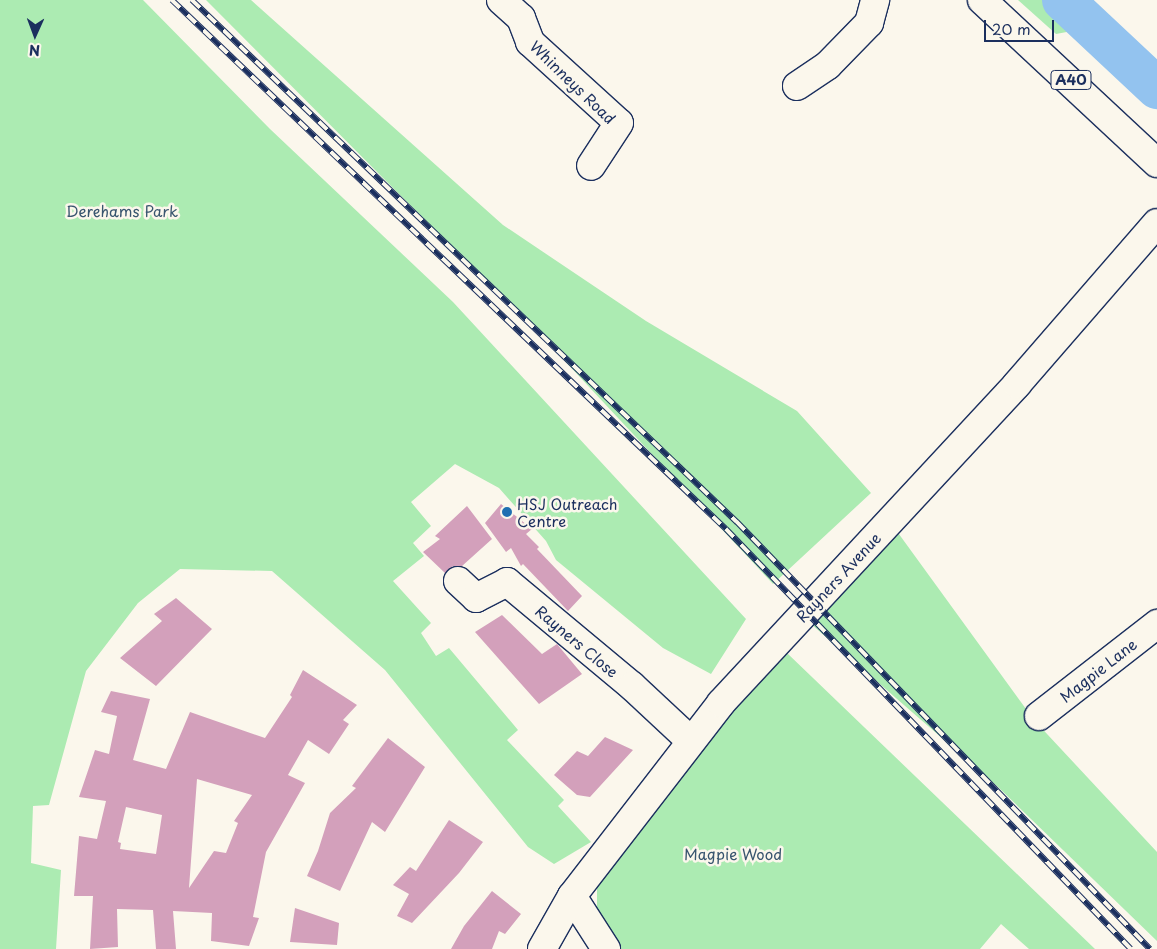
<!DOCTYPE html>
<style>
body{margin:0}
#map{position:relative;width:1157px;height:949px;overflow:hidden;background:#fbf7ec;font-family:"Playpen Sans",sans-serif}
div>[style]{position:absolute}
.green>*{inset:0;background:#acebb2}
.river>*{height:42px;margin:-21px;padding:0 21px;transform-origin:21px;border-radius:21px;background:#93c3ef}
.building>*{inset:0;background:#d3a0bb}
.roads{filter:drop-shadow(1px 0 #1b2f5e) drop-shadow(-1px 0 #1b2f5e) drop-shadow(0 1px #1b2f5e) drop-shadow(0 -1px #1b2f5e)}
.minor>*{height:28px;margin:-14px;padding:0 14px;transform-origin:14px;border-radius:14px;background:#fbf7ec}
.major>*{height:28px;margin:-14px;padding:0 14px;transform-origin:14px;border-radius:14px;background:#fbf7ec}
.rail>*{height:5.5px;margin-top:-2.75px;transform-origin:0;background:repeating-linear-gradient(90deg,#fbf7ec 0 11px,#1b2f5e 0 22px);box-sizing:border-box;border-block:1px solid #1b2f5e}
.dots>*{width:14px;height:14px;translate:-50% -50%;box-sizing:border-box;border:2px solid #fbf7ec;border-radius:50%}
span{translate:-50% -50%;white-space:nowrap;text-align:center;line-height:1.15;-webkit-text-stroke:5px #fbf7ec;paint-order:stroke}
.shield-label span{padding:1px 4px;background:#fbf7ec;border:1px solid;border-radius:4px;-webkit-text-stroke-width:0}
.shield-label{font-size:14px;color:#1b2f5e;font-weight:700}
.street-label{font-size:15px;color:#1b2f5e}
.park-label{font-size:15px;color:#38556f}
.poi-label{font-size:15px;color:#1b2f5e}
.left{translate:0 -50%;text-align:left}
.north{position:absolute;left:10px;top:10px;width:50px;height:50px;-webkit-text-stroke:4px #fbf7ec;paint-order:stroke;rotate:182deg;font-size:14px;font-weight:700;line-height:20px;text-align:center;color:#1b2f5e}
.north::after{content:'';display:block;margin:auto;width:18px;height:22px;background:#1b2f5e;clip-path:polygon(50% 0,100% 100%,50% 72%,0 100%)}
.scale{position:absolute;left:984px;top:20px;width:70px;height:22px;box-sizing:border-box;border:2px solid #1b2f5e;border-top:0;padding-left:6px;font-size:15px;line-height:18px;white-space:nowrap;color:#1b2f5e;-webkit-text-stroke:4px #fbf7ec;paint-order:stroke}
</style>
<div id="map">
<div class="green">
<i style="clip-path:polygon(0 0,143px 0,270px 129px,453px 302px,746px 619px,711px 674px,663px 648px,556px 560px,546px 541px,499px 488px,455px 464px,411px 502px,431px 526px,413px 543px,424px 556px,393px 581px,431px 623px,421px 633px,436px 656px,449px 648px,518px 730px,507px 740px,564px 800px,558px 806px,591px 842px,554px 864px,528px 847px,385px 670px,272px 571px,180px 569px,138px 603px,86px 671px,49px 805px,33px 806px,31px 863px,61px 870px,56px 949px,0 949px)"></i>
<i style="clip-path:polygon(206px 0,251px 0,503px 225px,646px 321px,797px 411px,871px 493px,773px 584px,563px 359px)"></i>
<i style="clip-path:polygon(1018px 0,1042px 0,1072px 31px,1056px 34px)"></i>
<i style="clip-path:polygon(896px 530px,1034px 720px,1157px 852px,1157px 941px,998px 787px,803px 617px)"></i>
<i style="clip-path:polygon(787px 653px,1095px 949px,1029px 949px,1001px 924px,980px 949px,621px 949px,597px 910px,597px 878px,716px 726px)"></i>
</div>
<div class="river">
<i style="left:1063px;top:0;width:129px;rotate:43.1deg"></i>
</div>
<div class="building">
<i style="clip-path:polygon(501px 504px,532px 529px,526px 534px,539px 547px,537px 549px,582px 596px,568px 611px,523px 564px,521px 566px,511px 548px,506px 552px,485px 523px)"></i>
<i style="clip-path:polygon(467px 506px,492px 539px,462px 566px,453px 566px,445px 573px,423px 552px,440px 539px,435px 536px)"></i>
<i style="clip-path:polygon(176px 598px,212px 629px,156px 686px,120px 658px,162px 621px,154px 614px)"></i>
<i style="clip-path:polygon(502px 615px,542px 654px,557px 644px,582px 674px,539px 704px,475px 632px)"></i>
<i style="clip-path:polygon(evenodd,303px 670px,357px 705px,343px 720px,349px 724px,329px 754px,308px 740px,288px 775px,305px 783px,266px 852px,253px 917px,259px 918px,249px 946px,211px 941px,212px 913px,173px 911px,176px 949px,156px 949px,153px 910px,117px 909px,118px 947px,90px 949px,93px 896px,74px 896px,79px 836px,97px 839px,106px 801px,79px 797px,95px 750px,109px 754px,117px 716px,101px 712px,111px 691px,150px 699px,133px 760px,166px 769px,190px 712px,265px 738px,292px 697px,290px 695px,303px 670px,197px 779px,252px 795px,234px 821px,238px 823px,226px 853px,214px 851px,189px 888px,197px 779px,303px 670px,126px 807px,162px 815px,156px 854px,120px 849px,121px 843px,118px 842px,126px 807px)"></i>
<i style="clip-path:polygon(605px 737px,633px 750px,590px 797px,577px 795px,554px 775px,577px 751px,588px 756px)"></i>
<i style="clip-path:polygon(388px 738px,425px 767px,385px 832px,372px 822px,340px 891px,307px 876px,318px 851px,330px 813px,356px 788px,352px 786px)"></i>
<i style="clip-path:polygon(449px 820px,483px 842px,459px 873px,412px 923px,397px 916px,409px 894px,393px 885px,410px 867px,416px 871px)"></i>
<i style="clip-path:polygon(492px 891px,521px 914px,505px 934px,499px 931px,492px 949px,451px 949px,464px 926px)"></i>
<i style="clip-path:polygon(295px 908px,339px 923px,337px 945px,290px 942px)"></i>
</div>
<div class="roads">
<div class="minor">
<i style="left:501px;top:0;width:27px;rotate:42deg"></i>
<i style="left:521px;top:18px;width:26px;rotate:69deg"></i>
<i style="left:530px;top:42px;width:120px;rotate:42.3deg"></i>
<i style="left:619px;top:123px;width:51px;rotate:123.1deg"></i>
<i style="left:797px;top:86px;width:37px;rotate:-34deg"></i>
<i style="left:828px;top:65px;width:59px;rotate:-45.7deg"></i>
<i style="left:869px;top:23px;width:24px;rotate:-75deg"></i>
<i style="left:458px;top:581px;width:25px;rotate:43deg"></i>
<i style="left:476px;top:598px;width:35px;rotate:-27deg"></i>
<i style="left:507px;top:582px;width:163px;rotate:39.8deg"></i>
<i style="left:632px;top:686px;width:79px;rotate:43deg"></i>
<i style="left:1039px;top:716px;width:150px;rotate:-37.9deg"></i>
<i style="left:572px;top:896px;width:63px;rotate:57.3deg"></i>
<i style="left:542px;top:949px;width:61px;rotate:-60.5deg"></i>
<i style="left:572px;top:896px;width:244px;rotate:-52.3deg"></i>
<i style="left:721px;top:703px;width:435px;rotate:-47.1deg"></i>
<i style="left:1017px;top:384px;width:213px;rotate:-49deg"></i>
</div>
<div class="major">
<i style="left:982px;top:0;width:239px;rotate:43deg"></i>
</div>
</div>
<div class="rail">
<i style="left:172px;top:0;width:766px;rotate:43.68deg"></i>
<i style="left:726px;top:529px;width:583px;rotate:46.04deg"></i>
<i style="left:192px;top:0;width:755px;rotate:43.77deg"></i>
<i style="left:737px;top:522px;width:594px;rotate:45.95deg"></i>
</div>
<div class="dots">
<i style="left:507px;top:512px;background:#1f6fb2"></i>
</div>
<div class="shield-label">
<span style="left:1071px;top:80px">A40</span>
</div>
<div class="street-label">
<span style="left:573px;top:82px;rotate:44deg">Whinneys Road</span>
<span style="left:838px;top:577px;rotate:-47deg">Rayners Avenue</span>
<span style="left:577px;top:641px;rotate:40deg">Rayners Close</span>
<span style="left:1098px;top:670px;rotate:-38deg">Magpie Lane</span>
</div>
<div class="park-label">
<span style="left:122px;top:211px">Derehams Park</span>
<span style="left:733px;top:854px">Magpie Wood</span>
</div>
<div class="poi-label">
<span class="left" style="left:517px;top:512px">HSJ Outreach<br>Centre</span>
</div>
<div class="north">N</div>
<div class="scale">20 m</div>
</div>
